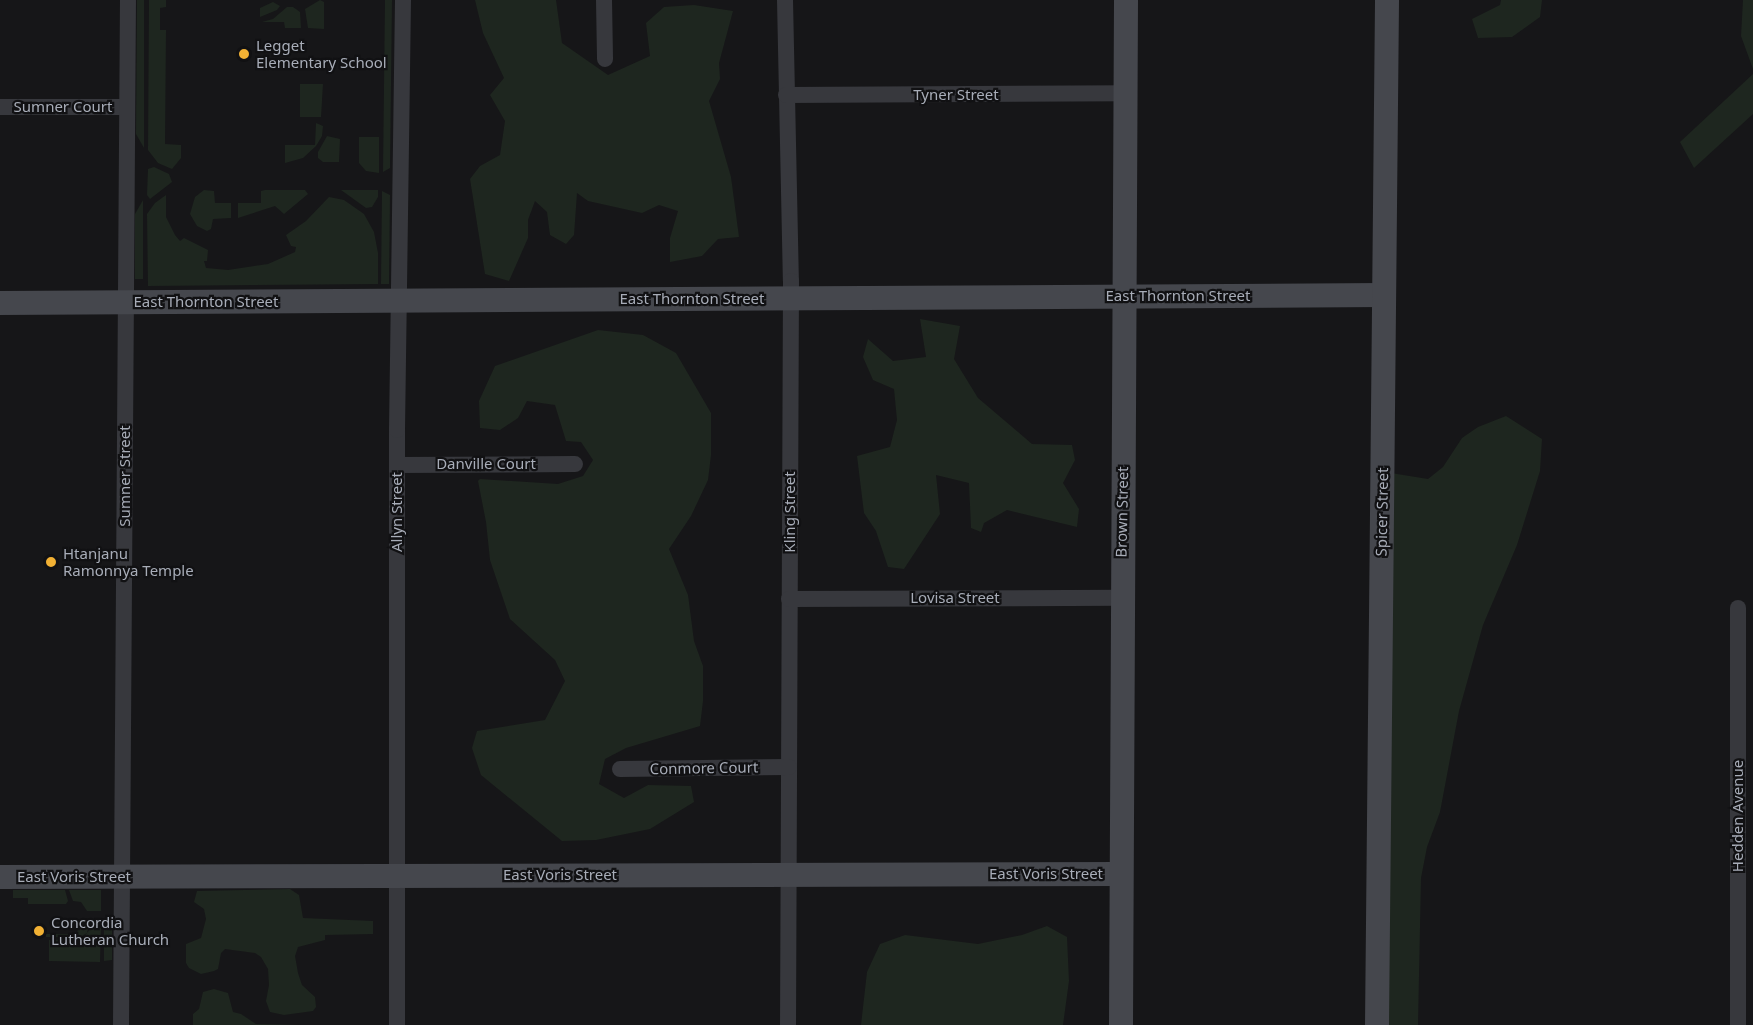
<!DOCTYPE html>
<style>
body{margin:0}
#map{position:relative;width:1753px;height:1025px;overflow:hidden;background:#161618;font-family:"Noto Sans",sans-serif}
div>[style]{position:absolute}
.green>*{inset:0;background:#1e261f}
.street>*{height:16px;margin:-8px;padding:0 8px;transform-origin:8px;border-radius:8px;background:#37383d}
.secondary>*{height:24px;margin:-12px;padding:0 12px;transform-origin:12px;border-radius:12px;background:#45474d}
.dots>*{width:16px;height:16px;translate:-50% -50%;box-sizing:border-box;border:3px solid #111113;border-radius:50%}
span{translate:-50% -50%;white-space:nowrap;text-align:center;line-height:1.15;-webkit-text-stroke:4.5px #111113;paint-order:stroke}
.poi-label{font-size:15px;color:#a8adb8}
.left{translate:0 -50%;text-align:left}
.street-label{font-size:15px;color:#a8adb8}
</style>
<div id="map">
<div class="green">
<i style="clip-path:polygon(137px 0,144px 0,144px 148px,136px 134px)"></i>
<i style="clip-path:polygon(149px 0,166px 0,166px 7px,160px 8px,160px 30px,166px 30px,165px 144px,181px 145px,181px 158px,172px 169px,158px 163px,148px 150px)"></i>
<i style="clip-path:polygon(320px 0,324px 2px,324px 29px,308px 28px,305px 9px)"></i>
<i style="clip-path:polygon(385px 0,392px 0,390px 168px,383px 172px)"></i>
<i style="clip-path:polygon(475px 0,556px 0,562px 43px,608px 75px,650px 56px,646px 23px,664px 7px,694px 5px,733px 11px,719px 63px,720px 79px,709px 101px,731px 177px,739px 237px,718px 239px,702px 256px,670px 262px,670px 238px,678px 211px,659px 205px,642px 213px,588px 201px,577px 193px,574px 235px,566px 244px,550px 235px,547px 212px,535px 201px,528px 220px,528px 238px,509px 281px,485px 274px,470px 179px,480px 166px,500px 155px,505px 121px,490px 95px,504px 78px,483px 33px)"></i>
<i style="clip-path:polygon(1501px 0,1542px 0,1540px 17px,1512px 37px,1478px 38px,1472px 19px,1500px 5px)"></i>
<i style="clip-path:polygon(1743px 0,1753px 0,1753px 69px,1741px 36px)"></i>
<i style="clip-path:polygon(273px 2px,280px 6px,277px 10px,260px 17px,260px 8px)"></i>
<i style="clip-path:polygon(287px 7px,293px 7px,300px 12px,301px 28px,285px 28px,284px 22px,262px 22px,273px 19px)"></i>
<i style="clip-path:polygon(1753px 74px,1753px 114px,1694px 168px,1680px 142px)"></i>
<i style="clip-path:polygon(300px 84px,323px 84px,321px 117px,300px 117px)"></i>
<i style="clip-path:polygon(316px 123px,323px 126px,322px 136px,316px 146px,303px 158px,285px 163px,285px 145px,315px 145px)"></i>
<i style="clip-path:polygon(327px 136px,340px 139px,339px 162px,323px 162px,318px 158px,318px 152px)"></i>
<i style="clip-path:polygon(359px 137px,379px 137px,379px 173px,366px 171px,359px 163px)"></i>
<i style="clip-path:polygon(154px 167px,169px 174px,172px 182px,150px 199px,147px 195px,148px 169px)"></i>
<i style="clip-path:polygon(204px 190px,214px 191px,215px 203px,231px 203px,231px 218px,213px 219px,211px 229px,207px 231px,197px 226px,190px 214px,195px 197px)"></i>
<i style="clip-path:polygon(265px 190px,305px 190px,308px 194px,284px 214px,275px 206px,238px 218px,238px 203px,261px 203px,261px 191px)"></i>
<i style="clip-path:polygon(341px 190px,378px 190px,378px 197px,372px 207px,366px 208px)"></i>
<i style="clip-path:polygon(382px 191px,390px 195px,389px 284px,381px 284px)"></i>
<i style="clip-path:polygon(166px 195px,166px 217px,175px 235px,180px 241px,184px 238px,208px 250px,207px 261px,204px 261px,206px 268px,228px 270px,268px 264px,295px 252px,296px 247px,291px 246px,286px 235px,306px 221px,329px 197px,344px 200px,364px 214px,374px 232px,378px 253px,378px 284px,148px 286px,147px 214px,155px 203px)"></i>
<i style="clip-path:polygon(143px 200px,143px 279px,135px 279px,135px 214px)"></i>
<i style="clip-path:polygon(920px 319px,960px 326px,954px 359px,978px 398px,1032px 444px,1072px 445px,1075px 460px,1063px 483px,1079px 509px,1077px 527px,1007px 510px,984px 523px,981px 532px,971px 528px,969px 483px,936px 475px,940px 514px,904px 569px,888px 567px,876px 531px,864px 513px,857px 456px,890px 447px,897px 420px,894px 389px,873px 380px,863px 357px,868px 339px,893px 361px,926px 357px)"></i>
<i style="clip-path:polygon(598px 330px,643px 335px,676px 353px,711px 413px,711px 455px,708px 480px,691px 516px,669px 549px,688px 595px,694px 641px,703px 666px,703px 701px,700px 726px,626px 748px,605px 759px,599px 784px,624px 798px,648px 785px,691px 786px,694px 802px,650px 829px,596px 840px,562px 841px,481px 775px,472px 748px,477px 731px,545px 720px,565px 681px,555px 660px,510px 619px,490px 560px,486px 522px,478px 481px,480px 479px,558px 484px,583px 476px,593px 460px,581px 442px,566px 441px,555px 405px,527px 401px,518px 418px,500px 430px,480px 428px,479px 401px,495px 366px)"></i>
<i style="clip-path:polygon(1506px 416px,1542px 439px,1540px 471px,1517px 545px,1483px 625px,1459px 711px,1440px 812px,1427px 847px,1421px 878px,1418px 1025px,1387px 1025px,1391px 473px,1428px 479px,1443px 467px,1462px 438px,1478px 427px)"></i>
<i style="clip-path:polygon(290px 889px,299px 895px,303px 918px,373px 921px,373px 934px,325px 935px,325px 940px,298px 947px,295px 956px,298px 973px,302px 985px,315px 997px,316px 1007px,313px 1011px,284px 1015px,270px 1012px,266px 1001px,269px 985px,268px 969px,261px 957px,255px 953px,225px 949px,221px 953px,218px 969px,214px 971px,201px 974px,189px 968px,186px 963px,186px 944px,201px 938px,206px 919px,204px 909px,194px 902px,197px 891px)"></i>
<i style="clip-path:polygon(13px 890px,65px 890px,68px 901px,66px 904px,28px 904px,28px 898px,13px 898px)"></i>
<i style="clip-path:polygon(69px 890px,101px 890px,101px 911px,87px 911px,81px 902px,73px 901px)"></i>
<i style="clip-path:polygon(1047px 926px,1067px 937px,1069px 981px,1063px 1025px,861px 1025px,867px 972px,880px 944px,905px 935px,978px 944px,1022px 935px)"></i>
<i style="clip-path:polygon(78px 928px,88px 928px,87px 933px,80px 937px,46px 937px,46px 934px,77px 934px)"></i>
<i style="clip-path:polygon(91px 928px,101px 928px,100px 962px,49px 961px,49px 940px,82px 939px)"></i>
<i style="clip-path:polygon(104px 928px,112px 929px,112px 960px,104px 961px)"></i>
<i style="clip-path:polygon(214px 989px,228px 993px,233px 1012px,241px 1014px,256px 1024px,303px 1025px,193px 1025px,193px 1014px,199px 1009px,203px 992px)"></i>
</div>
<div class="street">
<i style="left:604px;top:0;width:59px;rotate:89deg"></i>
<i style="left:785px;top:0;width:281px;rotate:88.8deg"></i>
<i style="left:791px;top:281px;width:744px;rotate:90.23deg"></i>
<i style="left:786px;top:95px;width:340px;rotate:-0.3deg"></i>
<i style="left:0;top:107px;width:125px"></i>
<i style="left:397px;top:465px;width:178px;rotate:-0.3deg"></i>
<i style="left:789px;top:599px;width:332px;rotate:-0.2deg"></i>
<i style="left:620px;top:769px;width:169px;rotate:-0.7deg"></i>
<i style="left:121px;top:1025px;width:1025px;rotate:-89.61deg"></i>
<i style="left:397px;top:1025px;width:595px;rotate:-90deg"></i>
<i style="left:397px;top:430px;width:430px;rotate:-89.2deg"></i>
<i style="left:1738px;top:1025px;width:417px;rotate:-90deg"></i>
</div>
<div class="secondary">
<i style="left:0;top:303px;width:1384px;rotate:-0.33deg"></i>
<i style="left:0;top:877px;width:1121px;rotate:-0.15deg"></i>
<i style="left:1121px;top:1025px;width:1025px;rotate:-89.72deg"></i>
<i style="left:1377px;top:1025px;width:1025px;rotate:-89.44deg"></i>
</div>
<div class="dots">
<i style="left:244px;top:54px;background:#f2b134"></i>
<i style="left:51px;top:562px;background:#f2b134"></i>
<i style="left:39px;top:931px;background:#f2b134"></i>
</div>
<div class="poi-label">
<span class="left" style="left:256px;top:54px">Legget<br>Elementary School</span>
<span class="left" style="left:63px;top:562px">Htanjanu<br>Ramonnya Temple</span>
<span class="left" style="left:51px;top:931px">Concordia<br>Lutheran Church</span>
</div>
<div class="street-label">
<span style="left:956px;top:95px">Tyner Street</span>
<span style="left:63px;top:107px">Sumner Court</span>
<span style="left:1178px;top:296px">East Thornton Street</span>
<span style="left:692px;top:299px">East Thornton Street</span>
<span style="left:206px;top:302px">East Thornton Street</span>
<span style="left:486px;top:464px">Danville Court</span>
<span style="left:125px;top:476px;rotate:-90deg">Sumner Street</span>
<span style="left:397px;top:512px;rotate:-90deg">Allyn Street</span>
<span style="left:790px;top:512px;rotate:-90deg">Kling Street</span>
<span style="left:1122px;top:512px;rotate:-89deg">Brown Street</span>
<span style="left:1382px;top:512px;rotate:-89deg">Spicer Street</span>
<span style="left:955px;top:598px">Lovisa Street</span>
<span style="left:704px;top:768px;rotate:-1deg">Conmore Court</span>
<span style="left:1738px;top:816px;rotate:-90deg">Hedden Avenue</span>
<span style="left:1046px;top:874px">East Voris Street</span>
<span style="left:560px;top:875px">East Voris Street</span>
<span style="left:74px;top:877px">East Voris Street</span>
</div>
</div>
